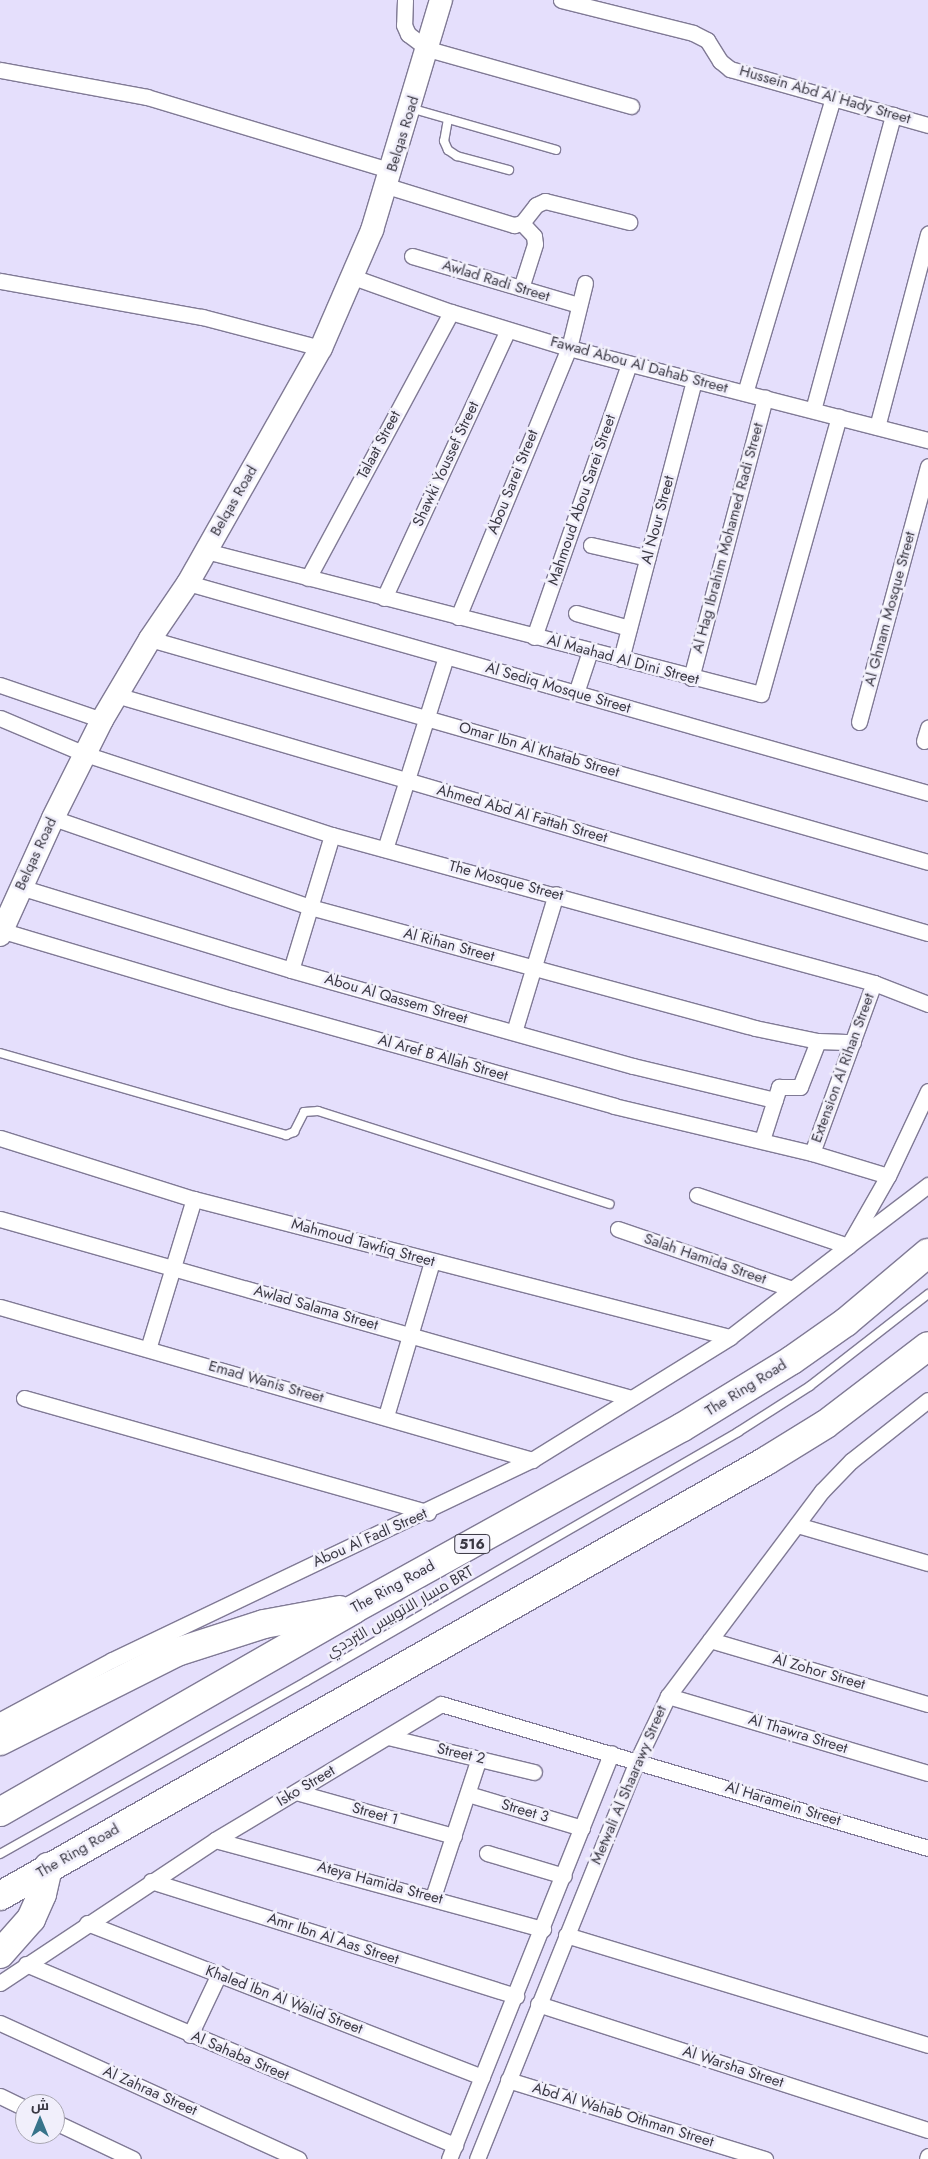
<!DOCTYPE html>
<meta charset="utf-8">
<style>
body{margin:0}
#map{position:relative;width:928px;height:2159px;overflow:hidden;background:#e5dffc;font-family:Jost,Cairo,sans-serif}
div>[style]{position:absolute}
.roads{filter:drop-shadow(1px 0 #807a95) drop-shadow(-1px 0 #807a95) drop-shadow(0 1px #807a95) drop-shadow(0 -1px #807a95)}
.lane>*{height:8px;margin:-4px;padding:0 4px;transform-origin:4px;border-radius:4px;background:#fff}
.street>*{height:15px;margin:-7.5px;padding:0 7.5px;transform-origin:7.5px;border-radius:7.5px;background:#fff}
.secondary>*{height:22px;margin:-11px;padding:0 11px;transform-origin:11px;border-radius:11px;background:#fff}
.highway>*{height:28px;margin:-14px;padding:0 14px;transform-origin:14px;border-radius:14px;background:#fff}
span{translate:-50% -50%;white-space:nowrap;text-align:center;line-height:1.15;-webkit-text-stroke:5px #f1effb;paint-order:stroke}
.shield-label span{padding:1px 4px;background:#f1effb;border:1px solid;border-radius:4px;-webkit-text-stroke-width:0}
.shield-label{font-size:14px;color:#3a3843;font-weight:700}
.street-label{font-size:15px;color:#3a3843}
.north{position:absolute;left:15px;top:2094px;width:50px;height:50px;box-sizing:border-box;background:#f1effb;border:1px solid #a8a6b1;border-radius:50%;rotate:0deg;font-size:14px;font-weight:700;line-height:20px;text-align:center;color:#3a3843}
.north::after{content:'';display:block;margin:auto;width:18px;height:22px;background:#38748b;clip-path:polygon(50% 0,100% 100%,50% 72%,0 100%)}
</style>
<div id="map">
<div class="roads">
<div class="lane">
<i style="left:410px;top:108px;width:152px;rotate:16deg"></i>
<i style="left:448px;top:119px;width:22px;rotate:100deg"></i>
<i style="left:444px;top:141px;width:10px;rotate:66deg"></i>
<i style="left:448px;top:150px;width:11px;rotate:34deg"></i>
<i style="left:457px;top:156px;width:54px;rotate:15.1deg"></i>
<i style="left:0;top:1053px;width:298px;rotate:16deg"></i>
<i style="left:286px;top:1135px;width:9px;rotate:-21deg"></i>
<i style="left:294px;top:1132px;width:22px;rotate:-63deg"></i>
<i style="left:304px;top:1112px;width:14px;rotate:-4deg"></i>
<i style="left:318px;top:1111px;width:306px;rotate:17.7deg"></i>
<i style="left:0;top:1854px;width:352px;rotate:-29.4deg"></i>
<i style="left:307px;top:1681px;width:498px;rotate:-30deg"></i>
<i style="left:738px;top:1432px;width:85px;rotate:-32.6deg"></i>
<i style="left:810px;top:1386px;width:150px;rotate:-37.9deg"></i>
</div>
<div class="street">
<i style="left:405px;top:0;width:25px;rotate:92deg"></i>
<i style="left:404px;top:25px;width:10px;rotate:66deg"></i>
<i style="left:408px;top:34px;width:25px;rotate:37deg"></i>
<i style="left:428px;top:49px;width:211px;rotate:15.7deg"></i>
<i style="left:561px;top:0;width:136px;rotate:14deg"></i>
<i style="left:693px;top:33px;width:16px;rotate:27deg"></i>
<i style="left:707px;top:40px;width:25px;rotate:58deg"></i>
<i style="left:720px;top:61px;width:13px;rotate:39deg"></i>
<i style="left:730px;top:69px;width:206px;rotate:15.8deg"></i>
<i style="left:0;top:70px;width:149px;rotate:10.4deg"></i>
<i style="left:147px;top:97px;width:256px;rotate:16.8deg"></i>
<i style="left:387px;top:186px;width:133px;rotate:17.1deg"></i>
<i style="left:514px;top:225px;width:8px;rotate:-14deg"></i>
<i style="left:522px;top:223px;width:23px;rotate:-52deg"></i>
<i style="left:536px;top:205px;width:10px;rotate:-24deg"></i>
<i style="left:545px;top:201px;width:87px;rotate:14deg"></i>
<i style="left:412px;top:256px;width:174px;rotate:16.4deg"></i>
<i style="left:353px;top:277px;width:104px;rotate:19.7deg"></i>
<i style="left:451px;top:312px;width:123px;rotate:17deg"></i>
<i style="left:569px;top:348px;width:371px;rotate:14.4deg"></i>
<i style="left:0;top:281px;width:205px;rotate:10.1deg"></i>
<i style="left:202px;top:317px;width:123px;rotate:14.6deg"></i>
<i style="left:521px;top:288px;width:46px;rotate:-72.3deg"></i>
<i style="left:535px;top:244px;width:8px;rotate:-97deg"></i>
<i style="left:534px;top:236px;width:18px;rotate:-133deg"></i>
<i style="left:745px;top:393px;width:308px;rotate:-73.4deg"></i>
<i style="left:813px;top:410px;width:306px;rotate:-74.8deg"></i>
<i style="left:877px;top:427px;width:200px;rotate:-75.2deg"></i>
<i style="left:591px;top:545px;width:58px;rotate:12.8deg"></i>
<i style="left:206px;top:551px;width:573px;rotate:14.45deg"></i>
<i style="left:761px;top:694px;width:288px;rotate:-74.3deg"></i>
<i style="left:308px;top:578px;width:302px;rotate:-61.7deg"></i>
<i style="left:188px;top:583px;width:769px;rotate:15.84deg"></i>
<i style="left:384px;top:598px;width:295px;rotate:-65.2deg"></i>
<i style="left:576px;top:613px;width:55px;rotate:15.8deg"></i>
<i style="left:458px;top:617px;width:291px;rotate:-67.6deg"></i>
<i style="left:569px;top:348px;width:67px;rotate:-76.2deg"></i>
<i style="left:534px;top:637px;width:289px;rotate:-70.8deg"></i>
<i style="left:150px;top:639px;width:809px;rotate:15.99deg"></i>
<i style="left:621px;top:659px;width:288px;rotate:-75.3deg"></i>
<i style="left:691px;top:678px;width:290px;rotate:-75.2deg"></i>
<i style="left:0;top:685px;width:108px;rotate:18.9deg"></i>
<i style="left:576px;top:693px;width:44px;rotate:-71.6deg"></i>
<i style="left:116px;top:695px;width:846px;rotate:16.34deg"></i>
<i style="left:0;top:718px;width:92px;rotate:23deg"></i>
<i style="left:85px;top:754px;width:260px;rotate:18.2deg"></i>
<i style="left:332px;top:835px;width:562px;rotate:15.27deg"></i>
<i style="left:874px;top:983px;width:58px;rotate:21.3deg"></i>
<i style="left:859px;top:722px;width:265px;rotate:-74.9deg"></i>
<i style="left:924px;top:741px;width:14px;rotate:-73deg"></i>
<i style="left:53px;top:818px;width:272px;rotate:19.1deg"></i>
<i style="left:310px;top:907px;width:461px;rotate:15.2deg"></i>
<i style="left:755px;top:1028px;width:64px;rotate:11.7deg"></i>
<i style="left:818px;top:1041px;width:35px;rotate:2deg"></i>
<i style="left:385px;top:849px;width:201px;rotate:-72.4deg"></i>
<i style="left:20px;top:887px;width:283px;rotate:17deg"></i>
<i style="left:291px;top:970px;width:355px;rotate:15.7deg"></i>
<i style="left:633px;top:1066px;width:146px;rotate:13.5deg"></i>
<i style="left:0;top:930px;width:242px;rotate:16.6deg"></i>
<i style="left:232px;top:999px;width:397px;rotate:15.6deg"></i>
<i style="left:614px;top:1106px;width:204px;rotate:13.4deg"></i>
<i style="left:812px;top:1153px;width:79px;rotate:16.8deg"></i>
<i style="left:291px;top:970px;width:141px;rotate:-73.1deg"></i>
<i style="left:514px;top:1032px;width:144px;rotate:-73.1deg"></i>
<i style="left:0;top:1138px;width:203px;rotate:17.5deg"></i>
<i style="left:194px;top:1199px;width:553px;rotate:14.44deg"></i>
<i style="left:762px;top:1140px;width:56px;rotate:-72.2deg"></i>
<i style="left:779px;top:1087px;width:21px"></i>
<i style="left:800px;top:1087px;width:49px;rotate:-68.6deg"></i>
<i style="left:812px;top:1153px;width:181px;rotate:-70deg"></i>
<i style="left:697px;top:1195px;width:159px;rotate:18.7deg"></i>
<i style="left:848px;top:1246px;width:101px;rotate:-37.3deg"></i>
<i style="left:0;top:1219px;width:656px;rotate:15.84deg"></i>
<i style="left:618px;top:1229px;width:184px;rotate:19deg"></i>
<i style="left:0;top:1307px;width:554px;rotate:16.04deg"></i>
<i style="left:148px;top:1349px;width:157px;rotate:-73deg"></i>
<i style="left:24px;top:1398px;width:420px;rotate:15.8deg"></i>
<i style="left:386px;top:1416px;width:161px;rotate:-73.4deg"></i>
<i style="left:797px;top:1525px;width:136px;rotate:16.2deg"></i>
<i style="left:710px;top:1640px;width:227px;rotate:16.4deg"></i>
<i style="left:668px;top:1696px;width:271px;rotate:16.5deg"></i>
<i style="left:0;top:1720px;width:127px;rotate:-28.2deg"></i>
<i style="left:112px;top:1660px;width:465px;rotate:-25.5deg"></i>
<i style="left:532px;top:1460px;width:233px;rotate:-31.8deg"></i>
<i style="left:730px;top:1337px;width:149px;rotate:-37.6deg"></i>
<i style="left:848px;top:1246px;width:81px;rotate:-60.3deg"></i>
<i style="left:888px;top:1176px;width:94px;rotate:-64.8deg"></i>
<i style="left:388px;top:1737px;width:150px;rotate:13.5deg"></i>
<i style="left:296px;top:1792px;width:164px;rotate:15.6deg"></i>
<i style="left:468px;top:1794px;width:119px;rotate:16.6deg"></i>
<i style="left:215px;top:1840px;width:340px;rotate:15.2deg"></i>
<i style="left:487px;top:1853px;width:80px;rotate:16.6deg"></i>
<i style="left:151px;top:1881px;width:383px;rotate:17.5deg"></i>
<i style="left:433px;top:1897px;width:146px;rotate:-71.7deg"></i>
<i style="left:87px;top:1923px;width:424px;rotate:21.3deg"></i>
<i style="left:566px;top:1935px;width:378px;rotate:16.9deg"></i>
<i style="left:26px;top:1964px;width:466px;rotate:22.9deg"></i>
<i style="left:0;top:1983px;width:258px;rotate:-33.6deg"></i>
<i style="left:215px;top:1840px;width:264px;rotate:-31deg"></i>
<i style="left:441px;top:1704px;width:508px;rotate:16.47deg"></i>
<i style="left:538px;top:2004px;width:410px;rotate:17.9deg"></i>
<i style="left:0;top:2023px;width:328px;rotate:24.5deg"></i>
<i style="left:190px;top:2035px;width:68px;rotate:-64.6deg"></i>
<i style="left:508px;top:2080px;width:269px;rotate:17.1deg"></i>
<i style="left:0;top:2096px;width:28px;rotate:26deg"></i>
<i style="left:55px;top:2122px;width:86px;rotate:25.4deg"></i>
<i style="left:449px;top:2159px;width:437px;rotate:-68.2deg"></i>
<i style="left:477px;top:2159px;width:429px;rotate:-68.1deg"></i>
<i style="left:637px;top:1761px;width:72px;rotate:-64.5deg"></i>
<i style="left:668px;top:1696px;width:256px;rotate:-53.1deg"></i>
<i style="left:822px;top:1491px;width:42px;rotate:-46deg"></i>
<i style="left:851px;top:1461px;width:98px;rotate:-38.4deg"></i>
<i style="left:927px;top:2159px;width:3px;rotate:-72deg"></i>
</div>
<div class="secondary">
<i style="left:0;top:935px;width:128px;rotate:-65.6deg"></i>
<i style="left:53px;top:818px;width:110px;rotate:-63.4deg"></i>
<i style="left:102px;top:720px;width:94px;rotate:-59.3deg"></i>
<i style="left:150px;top:639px;width:68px;rotate:-55.8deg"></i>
<i style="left:188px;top:583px;width:270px;rotate:-60.5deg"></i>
<i style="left:321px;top:348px;width:129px;rotate:-66.6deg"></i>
<i style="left:372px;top:230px;width:240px;rotate:-73.3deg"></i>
</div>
<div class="highway">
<i style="left:0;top:1741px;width:198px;rotate:-26.7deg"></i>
<i style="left:177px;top:1652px;width:91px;rotate:-17.8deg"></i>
<i style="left:264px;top:1624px;width:77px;rotate:-10.4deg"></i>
<i style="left:0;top:1812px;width:408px;rotate:-29.8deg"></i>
<i style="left:354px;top:1609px;width:374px;rotate:-29deg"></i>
<i style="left:681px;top:1428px;width:130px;rotate:-31.5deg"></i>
<i style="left:792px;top:1360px;width:66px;rotate:-35.1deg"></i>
<i style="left:846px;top:1322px;width:107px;rotate:-40.1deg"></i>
<i style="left:0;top:1896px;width:881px;rotate:-29.59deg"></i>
<i style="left:766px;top:1461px;width:70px;rotate:-31.7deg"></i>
<i style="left:826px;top:1424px;width:128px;rotate:-37.4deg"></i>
<i style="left:0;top:1954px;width:47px;rotate:-48.5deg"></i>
<i style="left:31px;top:1919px;width:27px;rotate:-66deg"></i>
<i style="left:42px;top:1894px;width:28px;rotate:-77deg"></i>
</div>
</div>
<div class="shield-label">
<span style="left:472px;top:1544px">516</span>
</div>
<div class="street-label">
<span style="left:825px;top:95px;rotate:16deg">Hussein Abd Al Hady Street</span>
<span style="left:403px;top:134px;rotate:-73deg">Belqas Road</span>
<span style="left:496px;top:281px;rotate:17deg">Awlad Radi Street</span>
<span style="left:639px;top:365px;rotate:15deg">Fawad Abou Al Dahab Street</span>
<span style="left:379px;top:445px;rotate:-62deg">Talaat Street</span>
<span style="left:446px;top:464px;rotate:-65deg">Shawki Youssef Street</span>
<span style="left:513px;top:482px;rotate:-68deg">Abou Sarei Street</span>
<span style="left:582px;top:500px;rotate:-71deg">Mahmoud Abou Sarei Street</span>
<span style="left:234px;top:501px;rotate:-60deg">Belqas Road</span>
<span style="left:658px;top:520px;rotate:-75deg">Al Nour Street</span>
<span style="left:728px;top:538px;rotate:-75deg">Al Hag Ibrahim Mohamed Radi Street</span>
<span style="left:890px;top:609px;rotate:-75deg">Al Ghnam Mosque Street</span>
<span style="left:623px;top:660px;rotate:15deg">Al Maahad Al Dini Street</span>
<span style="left:558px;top:688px;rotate:16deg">Al Sediq Mosque Street</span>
<span style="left:539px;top:750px;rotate:16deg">Omar Ibn Al Khatab Street</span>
<span style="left:522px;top:814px;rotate:16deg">Ahmed Abd Al Fattah Street</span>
<span style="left:36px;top:854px;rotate:-65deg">Belqas Road</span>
<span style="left:506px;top:881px;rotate:15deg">The Mosque Street</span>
<span style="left:449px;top:945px;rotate:15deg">Al Rihan Street</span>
<span style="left:396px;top:999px;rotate:16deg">Abou Al Qassem Street</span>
<span style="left:443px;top:1058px;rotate:16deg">Al Aref B Allah Street</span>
<span style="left:843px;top:1068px;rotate:-70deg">Extension Al Rihan Street</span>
<span style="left:363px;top:1243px;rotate:15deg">Mahmoud Tawfiq Street</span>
<span style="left:705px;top:1259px;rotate:19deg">Salah Hamida Street</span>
<span style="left:316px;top:1308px;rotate:16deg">Awlad Salama Street</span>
<span style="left:266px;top:1382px;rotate:16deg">Emad Wanis Street</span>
<span style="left:746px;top:1388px;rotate:-32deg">The Ring Road</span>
<span style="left:370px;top:1538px;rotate:-24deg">Abou Al Fadl Street</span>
<span style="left:393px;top:1587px;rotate:-29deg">The Ring Road</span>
<span style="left:400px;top:1612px;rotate:-30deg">مسار الاتوبيس الترددي BRT</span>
<span style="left:819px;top:1672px;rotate:16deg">Al Zohor Street</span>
<span style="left:798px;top:1734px;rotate:17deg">Al Thawra Street</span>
<span style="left:461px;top:1754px;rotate:13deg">Street 2</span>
<span style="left:629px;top:1785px;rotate:-67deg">Metwali Al Shaarawy Street</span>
<span style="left:306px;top:1786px;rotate:-31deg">Isko Street</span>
<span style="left:783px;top:1804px;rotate:17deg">Al Haramein Street</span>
<span style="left:525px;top:1811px;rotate:16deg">Street 3</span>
<span style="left:375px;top:1814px;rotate:16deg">Street 1</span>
<span style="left:78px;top:1851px;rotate:-30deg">The Ring Road</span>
<span style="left:380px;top:1883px;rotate:15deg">Ateya Hamida Street</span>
<span style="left:333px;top:1939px;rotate:18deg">Amr Ibn Al Aas Street</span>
<span style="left:284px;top:2000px;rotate:21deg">Khaled Ibn Al Walid Street</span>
<span style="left:240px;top:2056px;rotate:23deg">Al Sahaba Street</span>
<span style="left:733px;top:2067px;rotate:18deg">Al Warsha Street</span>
<span style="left:150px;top:2091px;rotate:24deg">Al Zahraa Street</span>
<span style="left:623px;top:2115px;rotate:17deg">Abd Al Wahab Othman Street</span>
</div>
<div class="north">ش</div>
</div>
